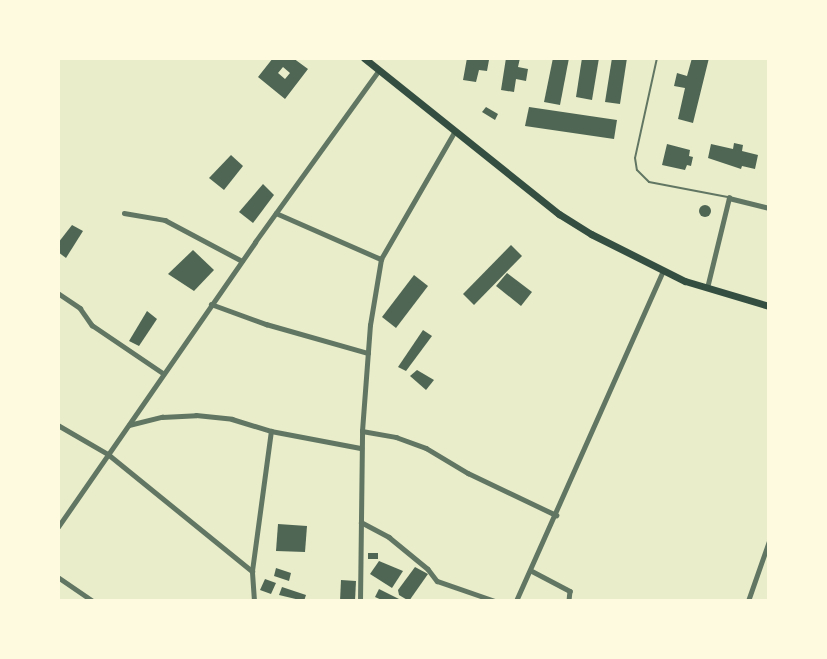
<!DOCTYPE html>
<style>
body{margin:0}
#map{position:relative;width:827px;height:659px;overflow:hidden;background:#e9edc9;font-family:Roboto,sans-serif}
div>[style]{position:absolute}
.building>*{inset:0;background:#4f6655}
.round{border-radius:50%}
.service>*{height:2px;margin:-1px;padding:0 1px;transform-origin:1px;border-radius:1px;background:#617663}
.minor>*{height:4.5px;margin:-2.25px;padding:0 2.25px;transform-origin:2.25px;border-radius:2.25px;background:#617663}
.trunk>*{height:7px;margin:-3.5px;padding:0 3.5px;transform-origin:3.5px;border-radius:3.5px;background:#344e41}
span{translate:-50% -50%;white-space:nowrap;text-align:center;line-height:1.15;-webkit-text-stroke:6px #fefae0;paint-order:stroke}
.frame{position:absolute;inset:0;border:60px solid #fefae0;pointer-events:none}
</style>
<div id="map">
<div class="building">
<i style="clip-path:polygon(evenodd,273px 58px,293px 58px,308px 69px,285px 99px,258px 77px,273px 58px,283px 67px,290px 73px,285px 79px,278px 73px,283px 67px)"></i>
<i style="clip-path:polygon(467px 58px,489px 60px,487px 71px,479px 70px,476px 82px,463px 80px)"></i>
<i style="clip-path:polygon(506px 58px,520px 58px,518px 67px,528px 69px,526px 81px,516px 79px,514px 92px,501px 90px)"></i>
<i style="clip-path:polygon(553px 58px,569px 58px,560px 105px,544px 102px)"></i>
<i style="clip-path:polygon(582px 58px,599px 58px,592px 100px,576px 97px)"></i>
<i style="clip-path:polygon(612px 58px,627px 58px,620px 104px,605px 102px)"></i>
<i style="clip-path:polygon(692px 58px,709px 58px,693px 123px,678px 119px,685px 88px,674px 86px,677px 73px,687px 76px)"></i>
<i style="clip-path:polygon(486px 107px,498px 114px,495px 120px,482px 112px)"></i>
<i style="clip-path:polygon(529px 107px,617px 120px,614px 139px,525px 126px)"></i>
<i style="clip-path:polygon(734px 143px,743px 145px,742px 151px,758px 155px,755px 169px,742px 166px,741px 169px,708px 158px,711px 144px,733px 149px)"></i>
<i style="clip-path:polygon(667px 144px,690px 150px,689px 156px,693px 157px,691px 166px,687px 165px,685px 170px,662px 165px)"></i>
<i style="clip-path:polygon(231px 155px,243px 166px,224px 190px,209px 178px)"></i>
<i style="clip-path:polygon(263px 184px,274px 195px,253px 223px,239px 212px)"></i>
<i class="round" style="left:699px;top:205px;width:12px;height:12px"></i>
<i style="clip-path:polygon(72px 225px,83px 231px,66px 258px,58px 252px,58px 243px)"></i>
<i style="clip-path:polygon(511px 245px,522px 256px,474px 305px,463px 294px)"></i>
<i style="clip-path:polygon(193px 250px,214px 270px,194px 291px,168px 274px)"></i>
<i style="clip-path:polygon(507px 273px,532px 292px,521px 306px,496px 286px)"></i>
<i style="clip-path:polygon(414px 275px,428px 286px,396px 328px,382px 317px)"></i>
<i style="clip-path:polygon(147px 311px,157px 319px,139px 346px,129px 341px)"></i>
<i style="clip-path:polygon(423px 330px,432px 336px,406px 371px,398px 367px)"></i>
<i style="clip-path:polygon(417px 370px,434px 380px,426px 390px,410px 376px)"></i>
<i style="clip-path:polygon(278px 524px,307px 526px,305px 552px,276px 551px)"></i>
<i style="clip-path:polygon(368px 553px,378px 553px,378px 559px,368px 559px)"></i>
<i style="clip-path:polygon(379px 561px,403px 571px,392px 588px,370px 574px)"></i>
<i style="clip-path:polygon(415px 567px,428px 574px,409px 601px,399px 595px,398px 590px)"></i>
<i style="clip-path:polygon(276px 568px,291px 573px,289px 581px,274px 576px)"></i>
<i style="clip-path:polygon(265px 579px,276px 583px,271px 594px,260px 590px)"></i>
<i style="clip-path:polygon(341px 580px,356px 581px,355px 601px,340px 601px)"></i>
<i style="clip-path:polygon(282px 587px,306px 595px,304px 601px,279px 595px)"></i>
<i style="clip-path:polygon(379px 589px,403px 601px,384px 601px,375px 597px)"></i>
</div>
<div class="service">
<i style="left:657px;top:58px;width:102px;rotate:102.4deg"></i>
<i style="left:635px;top:158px;width:12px;rotate:81deg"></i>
<i style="left:637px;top:170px;width:17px;rotate:45deg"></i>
<i style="left:649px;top:182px;width:80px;rotate:10.8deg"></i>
</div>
<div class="minor">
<i style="left:124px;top:213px;width:42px;rotate:9.7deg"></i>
<i style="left:165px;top:220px;width:87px;rotate:28deg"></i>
<i style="left:276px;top:213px;width:115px;rotate:23.7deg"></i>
<i style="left:707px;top:288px;width:93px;rotate:-76.3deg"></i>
<i style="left:729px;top:198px;width:41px;rotate:14deg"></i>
<i style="left:58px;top:293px;width:27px;rotate:34deg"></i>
<i style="left:80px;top:308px;width:21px;rotate:55deg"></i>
<i style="left:92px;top:325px;width:86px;rotate:34.1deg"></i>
<i style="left:211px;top:304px;width:59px;rotate:20deg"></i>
<i style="left:266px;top:324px;width:106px;rotate:15.9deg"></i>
<i style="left:58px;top:425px;width:58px;rotate:30.1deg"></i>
<i style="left:108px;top:454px;width:186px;rotate:39.1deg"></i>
<i style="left:129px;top:425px;width:34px;rotate:-14deg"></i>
<i style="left:162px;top:417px;width:34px;rotate:-3deg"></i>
<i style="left:196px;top:415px;width:36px;rotate:6deg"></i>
<i style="left:232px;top:419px;width:41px;rotate:17.1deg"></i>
<i style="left:271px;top:431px;width:92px;rotate:10.7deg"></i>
<i style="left:362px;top:431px;width:35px;rotate:10deg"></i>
<i style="left:396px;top:437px;width:32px;rotate:20deg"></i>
<i style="left:426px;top:448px;width:49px;rotate:30.8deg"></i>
<i style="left:468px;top:473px;width:98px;rotate:25.5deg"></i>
<i style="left:361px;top:522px;width:32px;rotate:28deg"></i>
<i style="left:389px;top:537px;width:50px;rotate:39.4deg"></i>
<i style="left:428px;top:569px;width:15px;rotate:53deg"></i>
<i style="left:437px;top:581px;width:61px;rotate:19deg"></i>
<i style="left:58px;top:527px;width:346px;rotate:-55.3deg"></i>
<i style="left:255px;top:242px;width:212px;rotate:-54.2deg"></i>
<i style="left:532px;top:571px;width:43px;rotate:27.8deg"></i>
<i style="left:570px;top:591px;width:10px;rotate:96deg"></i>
<i style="left:58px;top:577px;width:42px;rotate:34.4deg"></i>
<i style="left:254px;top:601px;width:30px;rotate:-94deg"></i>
<i style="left:252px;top:571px;width:141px;rotate:-82.3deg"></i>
<i style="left:360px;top:601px;width:170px;rotate:-89.3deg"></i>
<i style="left:362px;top:431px;width:106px;rotate:-85.7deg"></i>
<i style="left:370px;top:325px;width:67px;rotate:-80.5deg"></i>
<i style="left:381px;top:259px;width:148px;rotate:-60deg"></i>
<i style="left:516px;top:601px;width:361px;rotate:-66deg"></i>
<i style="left:748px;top:601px;width:64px;rotate:-70.7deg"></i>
</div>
<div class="trunk">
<i style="left:364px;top:58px;width:250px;rotate:38.7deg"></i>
<i style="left:559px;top:214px;width:38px;rotate:32deg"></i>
<i style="left:591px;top:234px;width:105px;rotate:26.6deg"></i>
<i style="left:685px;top:281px;width:88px;rotate:16.6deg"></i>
</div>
<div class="frame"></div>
</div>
